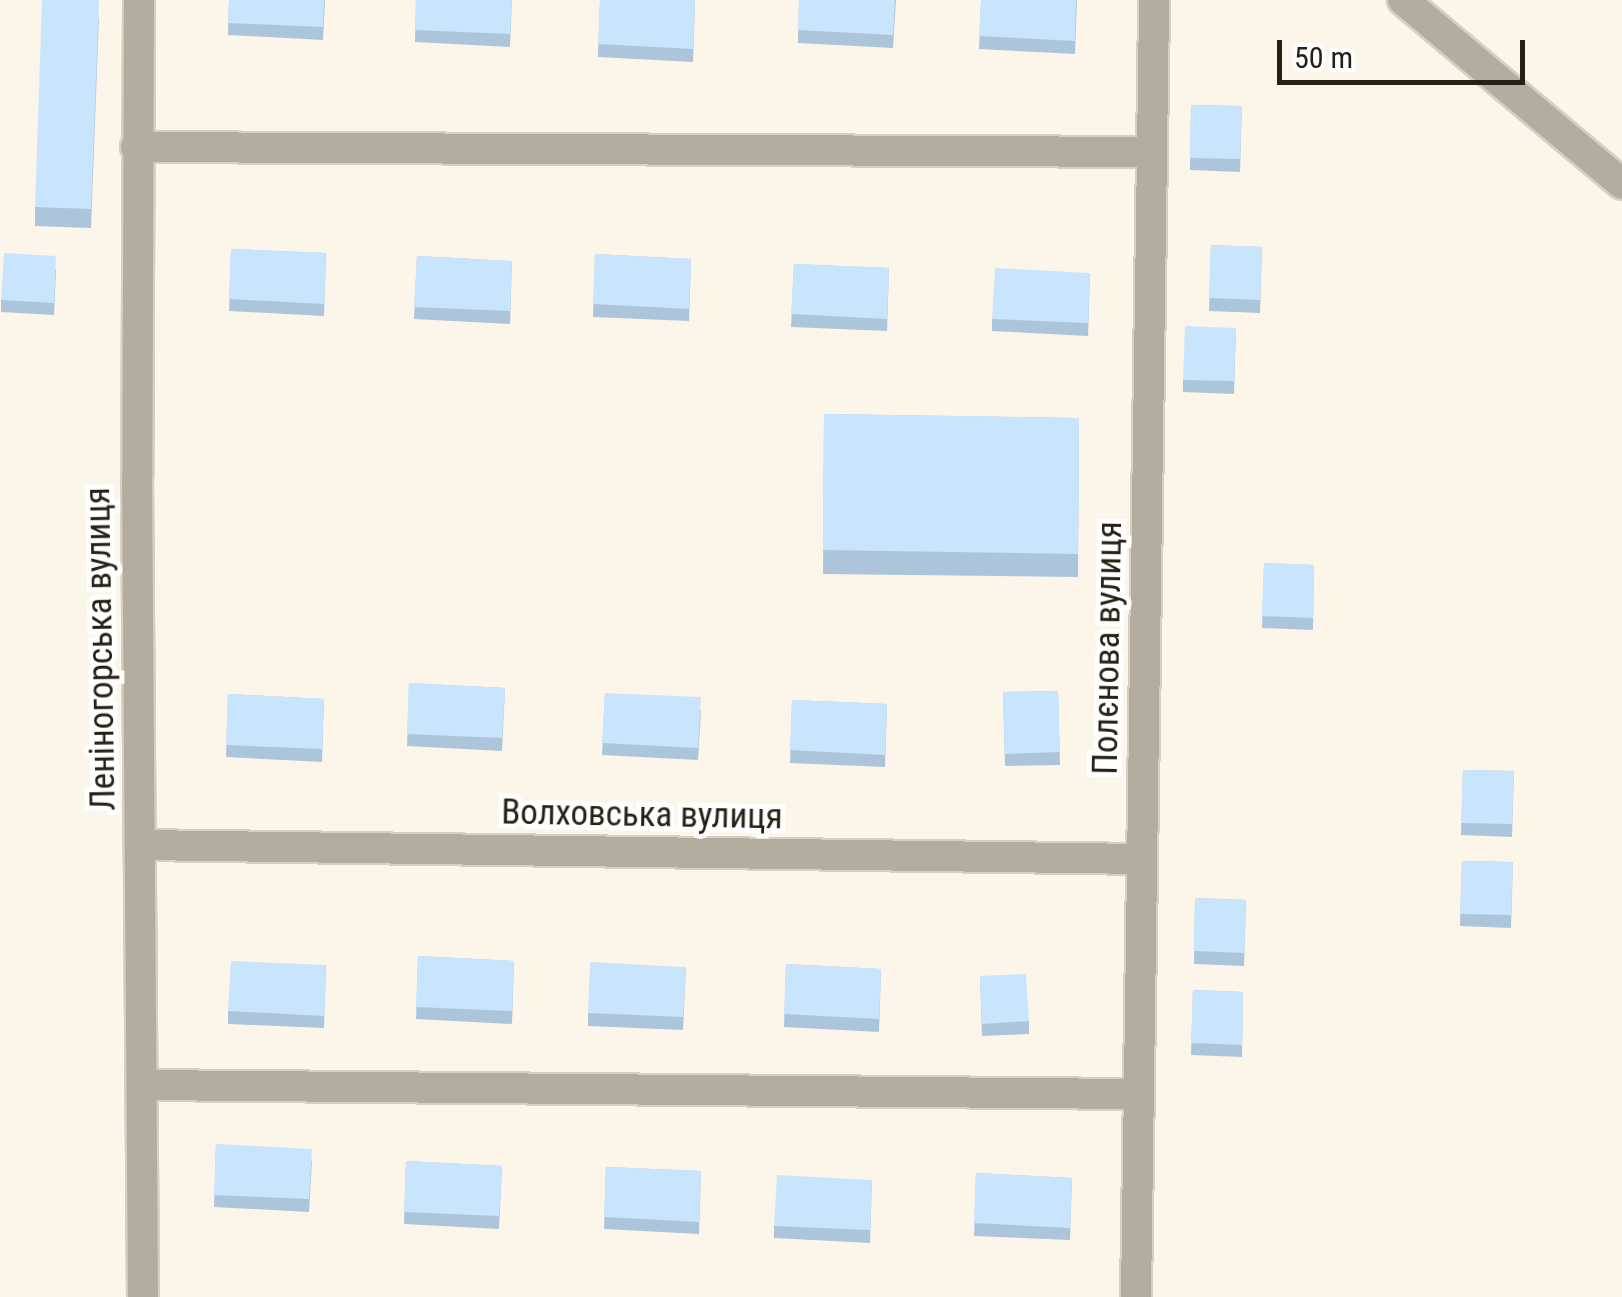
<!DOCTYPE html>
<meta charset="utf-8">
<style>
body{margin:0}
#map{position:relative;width:1622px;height:1297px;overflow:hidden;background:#fcf6ea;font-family:"Roboto Condensed",sans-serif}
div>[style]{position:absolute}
.roads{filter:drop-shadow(2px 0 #d5cfc4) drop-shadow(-2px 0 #d5cfc4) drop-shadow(0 2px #d5cfc4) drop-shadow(0 -2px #d5cfc4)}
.minor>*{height:30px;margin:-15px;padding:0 15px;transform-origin:15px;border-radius:15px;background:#b3ad9f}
.wall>*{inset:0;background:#adc5da}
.building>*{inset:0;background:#c9e5fd}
span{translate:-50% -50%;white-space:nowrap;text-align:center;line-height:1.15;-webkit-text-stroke:10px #fff;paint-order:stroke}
.street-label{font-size:35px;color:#262015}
.scale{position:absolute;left:1277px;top:40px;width:248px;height:45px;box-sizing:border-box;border:5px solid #262015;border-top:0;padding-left:12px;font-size:30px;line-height:35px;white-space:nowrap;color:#262015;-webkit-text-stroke:8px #fff;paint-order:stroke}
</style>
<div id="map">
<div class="roads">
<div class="minor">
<i style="left:139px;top:0;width:477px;rotate:90.2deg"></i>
<i style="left:137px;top:477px;width:820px;rotate:89.58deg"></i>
<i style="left:1403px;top:0;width:286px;rotate:40deg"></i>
<i style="left:136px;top:147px;width:1016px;rotate:0.28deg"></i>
<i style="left:140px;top:845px;width:1002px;rotate:0.8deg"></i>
<i style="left:142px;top:1085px;width:997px;rotate:0.52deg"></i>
<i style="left:1136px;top:1297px;width:1297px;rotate:-89.2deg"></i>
</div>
</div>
<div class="wall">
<i style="clip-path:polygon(229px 0,325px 0,323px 40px,228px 35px)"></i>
<i style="clip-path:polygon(416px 0,512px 0,510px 47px,415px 42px)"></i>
<i style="clip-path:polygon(600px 0,695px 0,693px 62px,598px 57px)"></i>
<i style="clip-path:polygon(799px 0,896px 0,893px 48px,798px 43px)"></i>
<i style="clip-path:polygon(981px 0,1077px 0,1075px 54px,979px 49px)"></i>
<i style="clip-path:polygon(99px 16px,91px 228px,35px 226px,35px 207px)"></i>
<i style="clip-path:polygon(1191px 105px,1242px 106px,1240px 172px,1190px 170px)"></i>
<i style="clip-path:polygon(1211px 245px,1262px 247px,1260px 313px,1209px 311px)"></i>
<i style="clip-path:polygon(231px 249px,326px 253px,324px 316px,229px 311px)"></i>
<i style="clip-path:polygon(595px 254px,691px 259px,689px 321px,593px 317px)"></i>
<i style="clip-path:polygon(417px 256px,512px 261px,510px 324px,414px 319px)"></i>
<i style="clip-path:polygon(794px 264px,889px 268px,887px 331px,791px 327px)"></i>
<i style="clip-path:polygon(56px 269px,54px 315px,1px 312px,1px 300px)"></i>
<i style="clip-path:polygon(1090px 273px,1088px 336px,992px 331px,992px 319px)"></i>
<i style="clip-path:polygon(1236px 328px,1234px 394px,1183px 392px,1183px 380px)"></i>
<i style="clip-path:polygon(824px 414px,1079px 418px,1078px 577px,823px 574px)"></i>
<i style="clip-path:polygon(1264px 563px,1314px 565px,1313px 630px,1262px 628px)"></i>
<i style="clip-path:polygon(409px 683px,505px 688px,502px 751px,407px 746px)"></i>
<i style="clip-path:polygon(1058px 691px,1060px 765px,1005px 766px,1003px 692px)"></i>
<i style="clip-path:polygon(605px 693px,701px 710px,698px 760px,602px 755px)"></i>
<i style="clip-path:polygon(228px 694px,324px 699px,322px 762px,226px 757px)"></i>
<i style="clip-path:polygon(792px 700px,887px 704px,885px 767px,790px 763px)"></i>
<i style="clip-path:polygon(1463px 770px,1514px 771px,1512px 837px,1461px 835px)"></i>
<i style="clip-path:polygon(1462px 861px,1513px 862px,1511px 928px,1460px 926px)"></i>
<i style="clip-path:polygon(1195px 898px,1246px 900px,1244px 966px,1194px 964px)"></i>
<i style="clip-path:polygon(418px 956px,514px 961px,512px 1024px,416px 1019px)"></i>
<i style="clip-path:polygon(786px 964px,881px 969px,879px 1032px,784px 1027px)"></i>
<i style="clip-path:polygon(326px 965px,324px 1028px,228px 1024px,228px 1011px)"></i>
<i style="clip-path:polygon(686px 967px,683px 1030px,588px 1026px,588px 1013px)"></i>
<i style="clip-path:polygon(980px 976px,1029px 1021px,1029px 1034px,982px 1036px)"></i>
<i style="clip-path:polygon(1193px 990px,1243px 992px,1242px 1057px,1191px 1055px)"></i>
<i style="clip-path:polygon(216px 1144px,312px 1161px,309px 1212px,214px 1207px)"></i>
<i style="clip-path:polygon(406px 1161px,502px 1166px,499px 1229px,404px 1224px)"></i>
<i style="clip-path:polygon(606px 1167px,701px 1171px,699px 1234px,604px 1229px)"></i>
<i style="clip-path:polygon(976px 1173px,1072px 1178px,1070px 1240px,974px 1236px)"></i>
<i style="clip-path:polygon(872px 1180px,870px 1243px,774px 1238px,774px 1226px)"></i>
</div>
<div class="building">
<i style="clip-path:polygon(42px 0,99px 0,91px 209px,35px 207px)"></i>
<i style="clip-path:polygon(229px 0,324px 0,323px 27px,228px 23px)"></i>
<i style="clip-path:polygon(416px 0,512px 0,510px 34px,415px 30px)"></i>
<i style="clip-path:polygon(600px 0,695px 0,693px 49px,598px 44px)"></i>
<i style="clip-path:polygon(799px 0,895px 0,893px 35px,798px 30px)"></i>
<i style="clip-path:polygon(981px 0,1076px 0,1075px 41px,979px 36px)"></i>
<i style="clip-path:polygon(1191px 105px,1242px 106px,1240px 159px,1190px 158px)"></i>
<i style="clip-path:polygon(1211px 245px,1262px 247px,1260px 300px,1209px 298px)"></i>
<i style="clip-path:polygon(231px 249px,326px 253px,324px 304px,229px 299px)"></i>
<i style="clip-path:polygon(4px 253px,56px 256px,54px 303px,1px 300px)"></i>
<i style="clip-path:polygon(595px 254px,691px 259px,689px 309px,593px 304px)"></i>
<i style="clip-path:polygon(417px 256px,512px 261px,510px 311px,414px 307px)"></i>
<i style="clip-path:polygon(794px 264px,889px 268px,887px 319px,791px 314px)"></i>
<i style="clip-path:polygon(995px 268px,1090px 273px,1088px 323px,992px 319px)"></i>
<i style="clip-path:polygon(1185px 326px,1236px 328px,1234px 381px,1183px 380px)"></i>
<i style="clip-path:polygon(824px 414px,1079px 418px,1078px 554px,823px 550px)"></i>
<i style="clip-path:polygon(1264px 563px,1314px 565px,1313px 618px,1262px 616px)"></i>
<i style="clip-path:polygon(409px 683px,505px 688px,502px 738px,407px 734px)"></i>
<i style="clip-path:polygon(1058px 691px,1060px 752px,1005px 754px,1003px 692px)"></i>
<i style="clip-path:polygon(605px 693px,701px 697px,698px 748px,602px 743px)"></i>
<i style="clip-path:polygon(228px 694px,324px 699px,322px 749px,226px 745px)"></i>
<i style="clip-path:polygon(792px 700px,887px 704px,885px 755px,790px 750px)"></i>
<i style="clip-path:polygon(1463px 770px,1514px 771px,1512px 824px,1461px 823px)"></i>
<i style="clip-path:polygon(1462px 861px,1513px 862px,1511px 915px,1460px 914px)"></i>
<i style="clip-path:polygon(1195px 898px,1246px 900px,1244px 953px,1194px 951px)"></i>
<i style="clip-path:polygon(418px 956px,514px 961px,512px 1011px,416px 1007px)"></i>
<i style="clip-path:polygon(231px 961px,326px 965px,324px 1016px,228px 1011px)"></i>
<i style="clip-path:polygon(590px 962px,686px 967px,683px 1017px,588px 1013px)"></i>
<i style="clip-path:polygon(786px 964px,881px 969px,879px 1019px,784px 1014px)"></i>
<i style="clip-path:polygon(1026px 974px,1029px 1021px,982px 1024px,980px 976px)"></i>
<i style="clip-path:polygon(1193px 990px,1243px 992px,1242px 1045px,1191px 1043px)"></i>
<i style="clip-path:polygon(216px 1144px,312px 1149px,309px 1199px,214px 1195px)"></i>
<i style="clip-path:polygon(406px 1161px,502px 1166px,499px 1216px,404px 1212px)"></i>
<i style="clip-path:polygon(606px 1167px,701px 1171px,699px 1222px,604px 1217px)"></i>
<i style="clip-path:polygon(976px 1173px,1072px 1178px,1070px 1228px,974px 1223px)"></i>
<i style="clip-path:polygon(777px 1175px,872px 1180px,870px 1230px,774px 1226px)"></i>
</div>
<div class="street-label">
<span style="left:1108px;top:648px;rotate:-89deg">Полєнова вулиця</span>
<span style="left:101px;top:649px;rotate:-91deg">Леніногорська вулиця</span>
<span style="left:642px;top:815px;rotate:1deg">Волховська вулиця</span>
</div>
<div class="scale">50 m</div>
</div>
